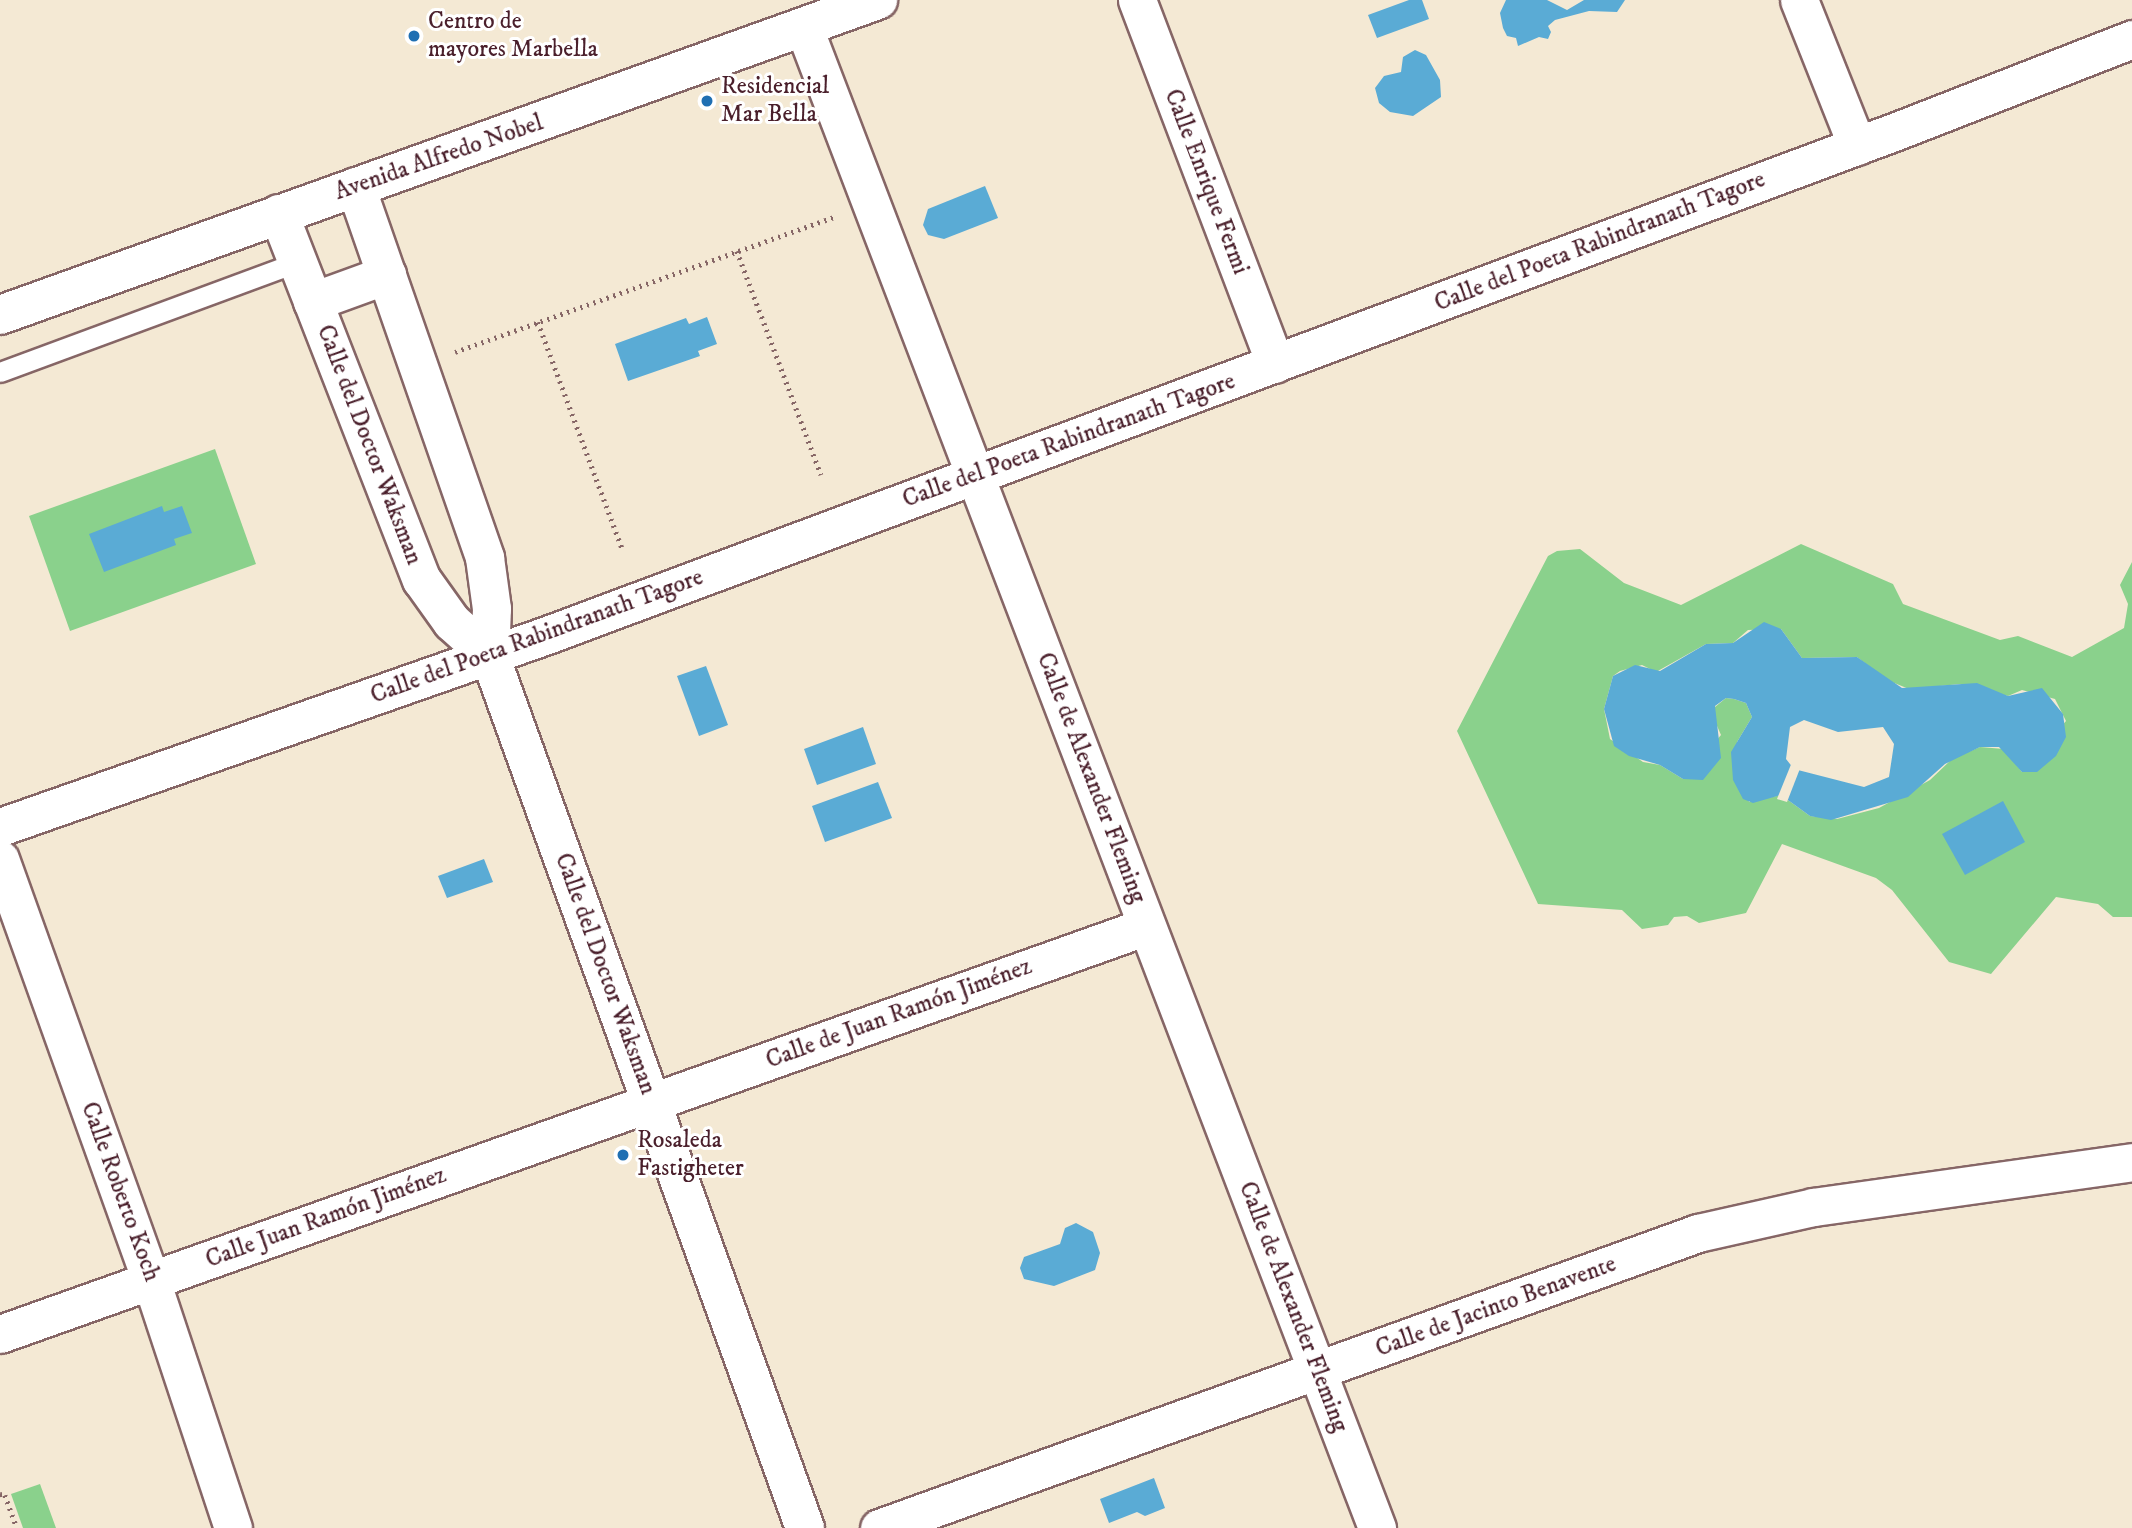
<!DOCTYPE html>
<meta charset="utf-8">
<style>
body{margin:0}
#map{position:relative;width:2132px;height:1528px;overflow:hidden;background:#f4e9d4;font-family:"IM FELL DW Pica",serif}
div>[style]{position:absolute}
.green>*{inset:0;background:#8ad18c}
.water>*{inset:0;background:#5aabd5}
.pier>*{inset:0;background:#f4e9d4}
.path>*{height:4.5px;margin-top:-2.25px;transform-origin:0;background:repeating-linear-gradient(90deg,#866666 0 2px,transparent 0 7px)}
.roads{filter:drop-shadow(2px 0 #866666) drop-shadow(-2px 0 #866666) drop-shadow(0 2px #866666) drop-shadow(0 -2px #866666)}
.lane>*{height:19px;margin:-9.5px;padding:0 9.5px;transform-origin:9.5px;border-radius:9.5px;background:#fff}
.street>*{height:37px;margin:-18.5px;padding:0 18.5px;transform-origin:18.5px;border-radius:18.5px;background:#fff}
.secondary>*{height:38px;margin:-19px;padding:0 19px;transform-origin:19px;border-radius:19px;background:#fff}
.dots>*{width:19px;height:19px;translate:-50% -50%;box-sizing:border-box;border:4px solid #fff;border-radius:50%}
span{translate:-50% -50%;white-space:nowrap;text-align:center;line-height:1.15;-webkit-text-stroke:6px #fff;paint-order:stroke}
.poi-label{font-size:24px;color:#4a1f2b}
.left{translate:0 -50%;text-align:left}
.street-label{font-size:24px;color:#4a1f2b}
</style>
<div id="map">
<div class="green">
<i style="clip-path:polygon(215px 449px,256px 564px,70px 631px,29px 516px)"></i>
<i style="clip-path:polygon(evenodd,1801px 544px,1893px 584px,1903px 604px,2000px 640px,2018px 636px,2072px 657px,2124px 628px,2128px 604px,2120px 585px,2132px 562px,2132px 917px,2113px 917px,2098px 904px,2056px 897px,1991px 974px,1949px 962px,1892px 890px,1876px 878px,1782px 844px,1746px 913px,1699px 923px,1687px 916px,1674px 917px,1668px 925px,1642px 929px,1622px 910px,1538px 904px,1457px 731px,1548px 556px,1557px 551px,1580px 549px,1624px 583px,1681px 605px,1801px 544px,1781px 629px,1802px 658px,1857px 657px,1887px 680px,1909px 689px,1960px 684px,2008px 696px,2022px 690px,2055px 699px,2066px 721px,2022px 772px,2004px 749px,1980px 747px,1952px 759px,1930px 780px,1879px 808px,1837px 819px,1810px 816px,1781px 795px,1749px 802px,1737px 742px,1752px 717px,1746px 703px,1734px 699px,1726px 698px,1715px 707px,1714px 719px,1721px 735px,1683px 779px,1660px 765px,1643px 762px,1610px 739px,1604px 709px,1613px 676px,1620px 671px,1642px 665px,1656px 672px,1706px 644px,1733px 643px,1748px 630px,1781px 629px)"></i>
<i style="clip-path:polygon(40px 1484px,56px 1528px,23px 1528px,11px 1494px)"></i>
</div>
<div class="water">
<i style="clip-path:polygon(1409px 0,1422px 0,1429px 19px,1377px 38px,1368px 15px)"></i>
<i style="clip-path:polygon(1506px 0,1547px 0,1567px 10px,1584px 0,1625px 0,1617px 12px,1589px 11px,1555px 20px,1548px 26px,1551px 32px,1548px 39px,1539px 37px,1518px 46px,1516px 38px,1507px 36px,1503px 28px,1500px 13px)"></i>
<i style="clip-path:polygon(1415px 50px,1426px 55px,1440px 80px,1441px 97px,1413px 116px,1390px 112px,1379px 103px,1375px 88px,1384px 76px,1401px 72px,1403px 57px)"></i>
<i style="clip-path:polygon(985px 186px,998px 218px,944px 239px,928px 235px,923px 225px,928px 209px)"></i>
<i style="clip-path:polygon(707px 317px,717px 344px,698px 351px,700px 356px,628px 381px,615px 344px,686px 318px,689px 324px)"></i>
<i style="clip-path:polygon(162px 506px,164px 512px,182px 506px,192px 533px,174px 539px,176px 545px,104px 572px,89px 534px)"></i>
<i style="clip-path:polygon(evenodd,1764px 622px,1781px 629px,1802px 658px,1857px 657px,1902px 688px,1977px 683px,2008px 696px,2042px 688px,2063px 714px,2066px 737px,2056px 756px,2037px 772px,2022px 772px,1999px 747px,1980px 747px,1945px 764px,1908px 797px,1831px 820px,1810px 816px,1781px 795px,1753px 803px,1743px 799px,1733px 780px,1731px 752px,1752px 717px,1746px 703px,1734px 699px,1726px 698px,1715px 706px,1721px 758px,1703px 780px,1683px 779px,1660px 765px,1629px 756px,1614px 746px,1604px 709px,1613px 676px,1635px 665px,1660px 671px,1706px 644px,1733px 643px,1764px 622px,1804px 720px,1838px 732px,1883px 727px,1894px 744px,1889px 777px,1864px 787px,1794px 769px,1786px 759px,1790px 727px,1804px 720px)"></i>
<i style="clip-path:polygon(706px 666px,728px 725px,699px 736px,677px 676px)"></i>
<i style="clip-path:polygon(863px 727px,876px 764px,817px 785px,804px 749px)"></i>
<i style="clip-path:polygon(878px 782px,892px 818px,825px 842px,812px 806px)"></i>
<i style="clip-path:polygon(2003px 801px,2025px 842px,1965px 875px,1942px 834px)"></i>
<i style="clip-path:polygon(484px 859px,493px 882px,447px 898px,438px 876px)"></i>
<i style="clip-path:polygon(1076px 1223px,1093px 1232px,1100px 1253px,1095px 1270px,1054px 1286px,1024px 1279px,1020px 1268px,1024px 1257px,1060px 1244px,1065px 1228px)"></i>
<i style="clip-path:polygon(1154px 1478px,1165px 1508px,1145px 1516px,1137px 1512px,1109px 1523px,1100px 1499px)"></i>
</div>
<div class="pier">
<i style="clip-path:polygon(1792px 762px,1801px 766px,1787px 802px,1777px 799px)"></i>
</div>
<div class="path">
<i style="left:737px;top:251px;width:239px;rotate:69.4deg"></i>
<i style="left:538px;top:322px;width:243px;rotate:69.6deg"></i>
<i style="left:455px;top:352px;width:405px;rotate:-19.6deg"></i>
<i style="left:0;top:1494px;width:5px;rotate:11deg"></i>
<i style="left:5px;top:1495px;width:35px;rotate:70deg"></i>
</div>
<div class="roads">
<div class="lane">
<i style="left:0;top:372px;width:317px;rotate:-20.3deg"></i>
</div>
<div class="street">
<i style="left:1137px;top:0;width:389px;rotate:69.2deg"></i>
<i style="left:1799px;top:0;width:157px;rotate:68.3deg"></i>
<i style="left:804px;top:28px;width:1606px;rotate:69.09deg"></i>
<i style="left:0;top:827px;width:580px;rotate:-19.34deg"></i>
<i style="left:547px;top:635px;width:1438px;rotate:-20.48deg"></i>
<i style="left:1894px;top:132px;width:256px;rotate:-21.3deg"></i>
<i style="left:0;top:859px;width:447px;rotate:70.3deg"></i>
<i style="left:151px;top:1280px;width:261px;rotate:71.7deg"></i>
<i style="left:0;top:1334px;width:1217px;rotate:-19.58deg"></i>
<i style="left:879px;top:1528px;width:871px;rotate:-19.81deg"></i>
<i style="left:1698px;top:1233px;width:118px;rotate:-12.7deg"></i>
<i style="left:1813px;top:1207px;width:322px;rotate:-8deg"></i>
</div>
<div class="secondary">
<i style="left:356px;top:187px;width:393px;rotate:70.8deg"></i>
<i style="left:485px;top:558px;width:51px;rotate:82.2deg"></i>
<i style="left:492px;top:609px;width:47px;rotate:92.4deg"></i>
<i style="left:490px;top:656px;width:927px;rotate:70.14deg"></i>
<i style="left:279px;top:214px;width:393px;rotate:68.7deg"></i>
<i style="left:422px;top:580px;width:52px;rotate:54.5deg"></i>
<i style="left:452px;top:622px;width:51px;rotate:41.8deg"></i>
<i style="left:313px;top:302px;width:79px;rotate:-20deg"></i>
<i style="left:0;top:315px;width:933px;rotate:-19.74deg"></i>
</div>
</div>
<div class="dots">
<i style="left:414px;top:36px;background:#1f6fb2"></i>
<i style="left:707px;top:101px;background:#1f6fb2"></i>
<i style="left:623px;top:1155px;background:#1f6fb2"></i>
</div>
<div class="poi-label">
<span class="left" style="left:428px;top:36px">Centro de<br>mayores Marbella</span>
<span class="left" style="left:721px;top:101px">Residencial<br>Mar Bella</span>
<span class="left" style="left:637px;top:1155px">Rosaleda<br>Fastigheter</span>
</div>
<div class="street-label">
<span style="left:439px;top:158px;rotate:-19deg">Avenida Alfredo Nobel</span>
<span style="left:1206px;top:182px;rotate:69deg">Calle Enrique Fermi</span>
<span style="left:1600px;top:242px;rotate:-21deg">Calle del Poeta Rabindranath Tagore</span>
<span style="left:1069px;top:441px;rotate:-20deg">Calle del Poeta Rabindranath Tagore</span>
<span style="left:369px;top:445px;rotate:69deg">Calle del Doctor Waksman</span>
<span style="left:537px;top:637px;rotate:-20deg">Calle del Poeta Rabindranath Tagore</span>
<span style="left:1091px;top:778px;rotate:69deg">Calle de Alexander Fleming</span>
<span style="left:605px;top:974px;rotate:70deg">Calle del Doctor Waksman</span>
<span style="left:899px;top:1014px;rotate:-20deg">Calle de Juan Ramón Jiménez</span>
<span style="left:120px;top:1192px;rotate:70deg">Calle Roberto Koch</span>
<span style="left:326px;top:1218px;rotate:-20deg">Calle Juan Ramón Jiménez</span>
<span style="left:1293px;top:1307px;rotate:69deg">Calle de Alexander Fleming</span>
<span style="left:1496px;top:1307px;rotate:-20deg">Calle de Jacinto Benavente</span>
</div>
</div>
